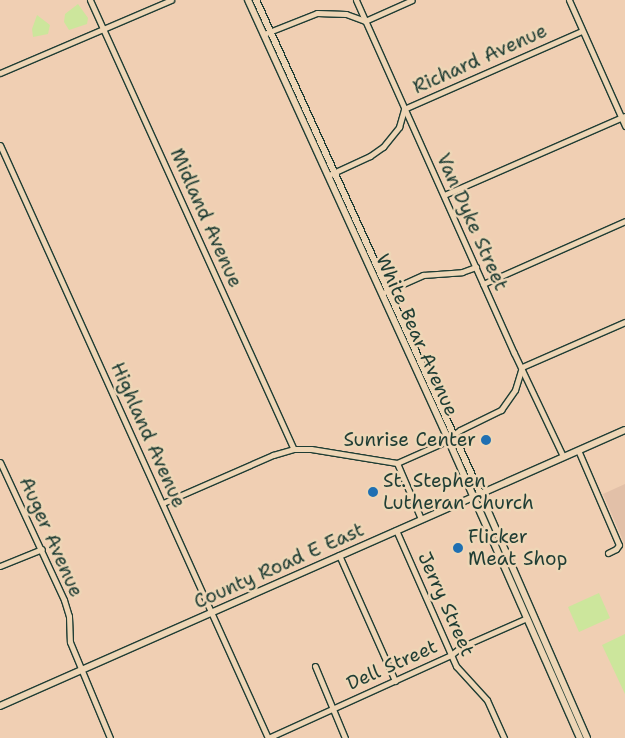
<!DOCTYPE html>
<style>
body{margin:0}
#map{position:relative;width:625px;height:738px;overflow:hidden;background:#f0cfb3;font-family:"Shantell Sans",sans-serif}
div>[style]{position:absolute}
.built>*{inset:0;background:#e2c0a8}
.green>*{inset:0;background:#cce69c}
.roads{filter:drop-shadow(1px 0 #1f3d34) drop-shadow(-1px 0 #1f3d34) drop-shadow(0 1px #1f3d34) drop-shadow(0 -1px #1f3d34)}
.minor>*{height:5px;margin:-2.5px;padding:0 2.5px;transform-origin:2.5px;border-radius:2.5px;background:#eed6b6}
.major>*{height:6px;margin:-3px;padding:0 3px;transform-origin:3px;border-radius:3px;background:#eed6b6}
.dots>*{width:14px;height:14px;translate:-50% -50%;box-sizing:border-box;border:2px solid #eed6b6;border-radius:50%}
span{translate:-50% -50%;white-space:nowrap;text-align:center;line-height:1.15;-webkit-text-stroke:5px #eed6b6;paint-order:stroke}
.street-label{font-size:19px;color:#1f3d34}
.poi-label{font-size:19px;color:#1f3d34}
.right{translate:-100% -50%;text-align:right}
.left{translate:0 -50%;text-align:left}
</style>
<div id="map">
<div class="built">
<i style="clip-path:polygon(625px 484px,625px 545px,603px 494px)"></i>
</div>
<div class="green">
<i style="clip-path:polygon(78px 4px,88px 18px,87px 24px,69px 30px,64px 22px,65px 14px)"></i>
<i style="clip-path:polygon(37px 15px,50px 25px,48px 34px,33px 37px,32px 29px)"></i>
<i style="clip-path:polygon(599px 593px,610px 618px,579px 632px,568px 607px)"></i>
<i style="clip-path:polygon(625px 634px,625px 694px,602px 645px)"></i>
</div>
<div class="roads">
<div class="minor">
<i style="left:90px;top:0;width:493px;rotate:65.6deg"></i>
<i style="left:356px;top:0;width:387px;rotate:65.9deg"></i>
<i style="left:514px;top:353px;width:114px;rotate:64.6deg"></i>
<i style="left:569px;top:0;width:138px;rotate:66deg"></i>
<i style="left:264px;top:34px;width:57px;rotate:-21.6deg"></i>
<i style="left:317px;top:13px;width:29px;rotate:2deg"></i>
<i style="left:346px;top:14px;width:20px;rotate:20deg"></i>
<i style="left:365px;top:21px;width:51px;rotate:-24.1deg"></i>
<i style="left:0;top:73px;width:186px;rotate:-23.1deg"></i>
<i style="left:0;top:145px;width:651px;rotate:65.68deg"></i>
<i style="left:268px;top:738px;width:201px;rotate:-24.4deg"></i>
<i style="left:451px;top:655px;width:13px;rotate:-39deg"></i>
<i style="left:461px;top:647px;width:72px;rotate:-23.7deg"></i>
<i style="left:331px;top:174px;width:43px;rotate:-24.8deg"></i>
<i style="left:370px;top:156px;width:16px;rotate:-35deg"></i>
<i style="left:383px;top:147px;width:26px;rotate:-51deg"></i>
<i style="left:399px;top:127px;width:19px;rotate:-74deg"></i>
<i style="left:404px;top:109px;width:194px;rotate:-23.7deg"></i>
<i style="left:444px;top:195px;width:197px;rotate:-23.6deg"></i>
<i style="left:483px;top:284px;width:155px;rotate:-23.9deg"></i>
<i style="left:385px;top:292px;width:42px;rotate:-24.1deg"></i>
<i style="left:423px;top:275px;width:39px;rotate:-4deg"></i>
<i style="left:462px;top:272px;width:15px;rotate:-20deg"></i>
<i style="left:578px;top:450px;width:103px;rotate:66.7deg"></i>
<i style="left:619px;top:545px;width:5px;rotate:127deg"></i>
<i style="left:616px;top:549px;width:9px;rotate:153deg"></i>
<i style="left:0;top:462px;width:152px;rotate:65.1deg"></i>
<i style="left:64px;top:600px;width:17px;rotate:73deg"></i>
<i style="left:69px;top:616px;width:26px;rotate:88deg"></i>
<i style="left:70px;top:642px;width:104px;rotate:67.4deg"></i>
<i style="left:397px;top:463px;width:61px;rotate:66.8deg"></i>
<i style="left:163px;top:503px;width:120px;rotate:-23.6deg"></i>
<i style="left:273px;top:455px;width:22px;rotate:-16deg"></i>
<i style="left:294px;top:449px;width:17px"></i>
<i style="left:311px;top:449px;width:87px;rotate:9.2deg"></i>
<i style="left:397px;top:463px;width:47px;rotate:-23.8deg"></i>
<i style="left:440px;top:444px;width:24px;rotate:-35deg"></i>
<i style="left:460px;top:430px;width:46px;rotate:-26deg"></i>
<i style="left:501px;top:410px;width:24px;rotate:-55deg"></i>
<i style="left:515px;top:390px;width:24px;rotate:-73deg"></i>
<i style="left:522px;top:367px;width:112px;rotate:-23.6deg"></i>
<i style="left:396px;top:530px;width:149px;rotate:66.2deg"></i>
<i style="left:456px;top:666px;width:46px;rotate:47.6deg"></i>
<i style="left:487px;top:700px;width:42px;rotate:65.9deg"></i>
<i style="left:339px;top:555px;width:138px;rotate:66deg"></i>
<i style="left:0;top:566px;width:45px;rotate:-22deg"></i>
<i style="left:315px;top:666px;width:78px;rotate:67.4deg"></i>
</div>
<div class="major">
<i style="left:248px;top:0;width:482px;rotate:65.5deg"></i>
<i style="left:448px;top:439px;width:327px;rotate:66.2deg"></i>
<i style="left:256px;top:0;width:542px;rotate:65.56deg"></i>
<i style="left:480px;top:493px;width:267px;rotate:66.4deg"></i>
<i style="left:0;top:706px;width:683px;rotate:-23.83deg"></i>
</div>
</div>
<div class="dots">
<i style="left:486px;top:440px;background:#1f6fb2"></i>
<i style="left:373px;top:492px;background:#1f6fb2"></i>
<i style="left:458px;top:548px;background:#1f6fb2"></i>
</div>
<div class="street-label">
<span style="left:480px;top:59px;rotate:-24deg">Richard Avenue</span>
<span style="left:206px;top:218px;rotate:66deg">Midland Avenue</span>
<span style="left:472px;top:222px;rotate:66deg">Van Dyke Street</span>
<span style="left:417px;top:335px;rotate:66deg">White Bear Avenue</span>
<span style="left:148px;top:435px;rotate:66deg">Highland Avenue</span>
<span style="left:51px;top:537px;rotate:66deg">Auger Avenue</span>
<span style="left:279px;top:566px;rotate:-24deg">County Road E East</span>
<span style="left:446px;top:604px;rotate:66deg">Jerry Street</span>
<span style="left:392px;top:665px;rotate:-24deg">Dell Street</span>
</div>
<div class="poi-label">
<span class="right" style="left:476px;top:440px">Sunrise Center</span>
<span class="left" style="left:383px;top:492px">St. Stephen<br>Lutheran Church</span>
<span class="left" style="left:468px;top:548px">Flicker<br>Meat Shop</span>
</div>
</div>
